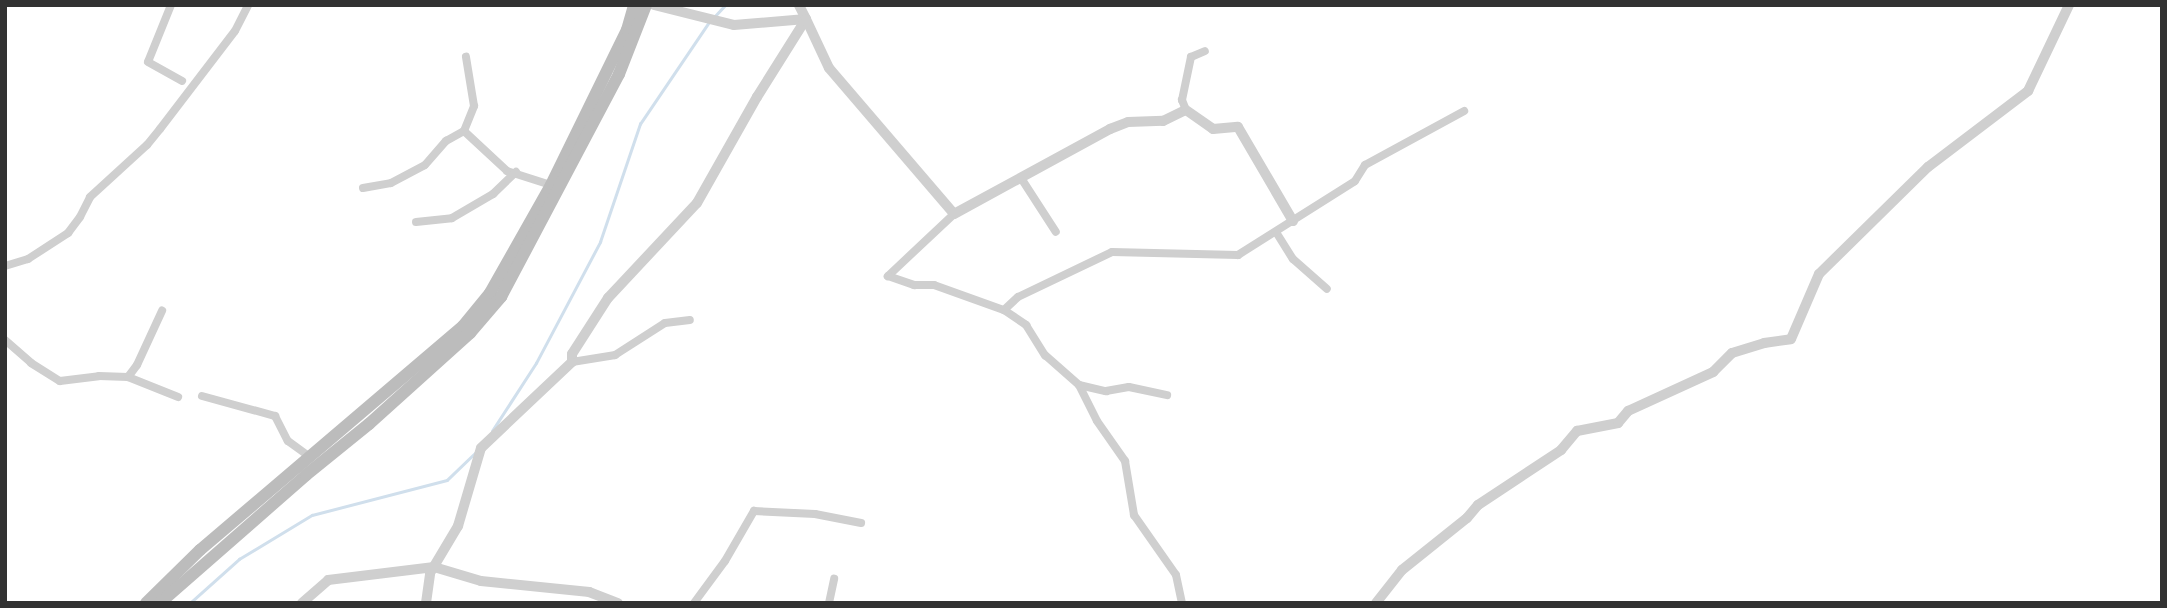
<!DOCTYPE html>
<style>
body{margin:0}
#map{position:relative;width:2167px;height:608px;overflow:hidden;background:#fff;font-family:"DejaVu Sans",sans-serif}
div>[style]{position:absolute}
.stream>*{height:2.5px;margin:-1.25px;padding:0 1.25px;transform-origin:1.25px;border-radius:1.25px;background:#d0dfec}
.minor>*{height:8px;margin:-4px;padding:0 4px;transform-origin:4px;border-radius:4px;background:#cfcfcf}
.tertiary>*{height:10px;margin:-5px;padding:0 5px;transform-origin:5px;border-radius:5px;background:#cfcfcf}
.secondary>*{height:12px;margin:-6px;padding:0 6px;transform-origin:6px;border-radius:6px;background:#bcbcbc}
span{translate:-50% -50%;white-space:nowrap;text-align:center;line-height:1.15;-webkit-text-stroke:7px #fff;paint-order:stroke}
.frame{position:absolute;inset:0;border:7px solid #323232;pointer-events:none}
</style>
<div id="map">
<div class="stream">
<i style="left:714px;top:17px;width:16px;rotate:-47deg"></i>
<i style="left:492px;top:431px;width:81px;rotate:-57.1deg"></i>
<i style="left:536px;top:363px;width:137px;rotate:-62.1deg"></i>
<i style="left:600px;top:242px;width:125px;rotate:-71.3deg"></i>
<i style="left:640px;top:124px;width:123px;rotate:-55.9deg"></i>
<i style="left:190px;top:603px;width:66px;rotate:-41.9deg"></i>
<i style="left:239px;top:559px;width:85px;rotate:-31.1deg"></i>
<i style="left:312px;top:515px;width:139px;rotate:-14.5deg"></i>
<i style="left:447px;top:480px;width:39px;rotate:-44deg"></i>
</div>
<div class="minor">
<i style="left:171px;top:5px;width:61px;rotate:112deg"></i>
<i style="left:148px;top:62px;width:39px;rotate:29deg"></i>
<i style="left:1186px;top:110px;width:11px;rotate:-112deg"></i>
<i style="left:1182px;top:100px;width:44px;rotate:-78.2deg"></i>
<i style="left:1191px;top:57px;width:15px;rotate:-23deg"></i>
<i style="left:464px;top:131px;width:59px;rotate:42.9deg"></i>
<i style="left:507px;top:171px;width:46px;rotate:17.7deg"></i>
<i style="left:1021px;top:178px;width:64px;rotate:57.1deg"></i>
<i style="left:363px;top:188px;width:28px;rotate:-10deg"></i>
<i style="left:391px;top:183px;width:38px;rotate:-28deg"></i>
<i style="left:425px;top:165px;width:32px;rotate:-49deg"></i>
<i style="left:446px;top:141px;width:21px;rotate:-29deg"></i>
<i style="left:464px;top:131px;width:27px;rotate:-68deg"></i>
<i style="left:474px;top:106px;width:50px;rotate:-99.3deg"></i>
<i style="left:954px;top:214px;width:91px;rotate:136.8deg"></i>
<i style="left:888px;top:276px;width:28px;rotate:19deg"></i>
<i style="left:914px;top:285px;width:20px"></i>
<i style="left:934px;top:285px;width:74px;rotate:19.7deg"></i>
<i style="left:1004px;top:310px;width:19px;rotate:-43deg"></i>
<i style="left:1018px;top:297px;width:104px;rotate:-25.6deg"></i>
<i style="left:1112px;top:252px;width:126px;rotate:1.4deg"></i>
<i style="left:1238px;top:255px;width:138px;rotate:-32.3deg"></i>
<i style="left:1355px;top:181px;width:19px;rotate:-58deg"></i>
<i style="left:1365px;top:165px;width:113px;rotate:-28.6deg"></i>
<i style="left:416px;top:222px;width:36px;rotate:-6deg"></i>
<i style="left:452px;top:218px;width:48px;rotate:-30.3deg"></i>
<i style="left:493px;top:194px;width:32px;rotate:-44deg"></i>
<i style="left:1276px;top:232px;width:32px;rotate:58deg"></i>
<i style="left:1293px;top:259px;width:45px;rotate:41.4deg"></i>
<i style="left:5px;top:266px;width:24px;rotate:-17deg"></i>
<i style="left:28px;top:259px;width:48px;rotate:-33deg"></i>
<i style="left:68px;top:233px;width:20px;rotate:-53deg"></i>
<i style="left:80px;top:217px;width:22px;rotate:-63deg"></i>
<i style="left:90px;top:197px;width:77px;rotate:-42.4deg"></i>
<i style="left:147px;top:145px;width:21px;rotate:-51deg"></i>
<i style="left:160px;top:129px;width:123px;rotate:-52.6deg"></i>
<i style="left:235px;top:31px;width:29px;rotate:-63deg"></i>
<i style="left:1004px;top:310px;width:27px;rotate:34deg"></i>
<i style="left:1026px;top:325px;width:36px;rotate:58deg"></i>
<i style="left:1045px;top:355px;width:45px;rotate:41.4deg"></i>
<i style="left:1079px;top:385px;width:40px;rotate:63.4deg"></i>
<i style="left:1097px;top:421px;width:49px;rotate:55deg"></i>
<i style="left:1125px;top:461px;width:55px;rotate:80.5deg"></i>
<i style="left:1134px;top:515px;width:73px;rotate:55deg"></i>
<i style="left:1176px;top:575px;width:29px;rotate:78deg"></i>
<i style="left:5px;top:340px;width:35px;rotate:41deg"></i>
<i style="left:31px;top:363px;width:34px;rotate:32deg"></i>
<i style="left:60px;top:381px;width:39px;rotate:-7deg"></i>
<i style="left:99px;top:376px;width:29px;rotate:2deg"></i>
<i style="left:128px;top:377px;width:54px;rotate:21.8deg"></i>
<i style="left:572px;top:362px;width:44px;rotate:-9.2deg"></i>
<i style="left:615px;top:355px;width:59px;rotate:-32.6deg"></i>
<i style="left:665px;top:323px;width:25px;rotate:-7deg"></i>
<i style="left:128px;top:377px;width:15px;rotate:-53deg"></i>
<i style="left:137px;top:365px;width:60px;rotate:-65.2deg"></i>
<i style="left:1079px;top:385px;width:28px;rotate:13deg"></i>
<i style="left:1106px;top:391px;width:23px;rotate:-10deg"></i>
<i style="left:1129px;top:387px;width:39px;rotate:12deg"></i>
<i style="left:202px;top:396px;width:76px;rotate:15.3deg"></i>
<i style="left:275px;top:416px;width:28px;rotate:63deg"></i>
<i style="left:288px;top:441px;width:27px;rotate:36deg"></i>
<i style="left:694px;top:603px;width:52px;rotate:-53.6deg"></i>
<i style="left:725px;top:561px;width:58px;rotate:-59.9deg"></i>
<i style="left:754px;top:511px;width:61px;rotate:2.8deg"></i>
<i style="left:815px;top:514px;width:47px;rotate:11.1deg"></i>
<i style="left:829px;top:603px;width:25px;rotate:-78deg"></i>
</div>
<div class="tertiary">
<i style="left:654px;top:5px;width:82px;rotate:14deg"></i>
<i style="left:734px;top:25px;width:72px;rotate:-4.8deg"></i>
<i style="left:806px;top:19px;width:16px;rotate:-117deg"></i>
<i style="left:302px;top:603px;width:35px;rotate:-41deg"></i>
<i style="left:328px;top:580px;width:107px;rotate:-7deg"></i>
<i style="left:434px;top:567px;width:49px;rotate:16.6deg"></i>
<i style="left:481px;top:581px;width:109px;rotate:5.8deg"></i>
<i style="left:589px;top:592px;width:31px;rotate:21deg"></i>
<i style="left:426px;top:603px;width:30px;rotate:-82deg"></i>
<i style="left:430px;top:573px;width:55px;rotate:-59.2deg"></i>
<i style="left:458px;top:526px;width:81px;rotate:-73.6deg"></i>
<i style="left:481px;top:448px;width:125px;rotate:-43.4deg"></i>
<i style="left:572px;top:362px;width:8px;rotate:-90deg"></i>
<i style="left:572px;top:354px;width:67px;rotate:-57.3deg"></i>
<i style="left:608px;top:298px;width:130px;rotate:-46.9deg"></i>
<i style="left:697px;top:203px;width:122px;rotate:-60.5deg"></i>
<i style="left:757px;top:97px;width:92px;rotate:-57.9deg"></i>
<i style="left:806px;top:19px;width:54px;rotate:64.9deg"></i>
<i style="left:829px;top:68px;width:192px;rotate:49.4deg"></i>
<i style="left:954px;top:214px;width:178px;rotate:-28.6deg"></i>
<i style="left:1110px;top:129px;width:19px;rotate:-21deg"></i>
<i style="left:1128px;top:122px;width:35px;rotate:-2deg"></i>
<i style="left:1163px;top:121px;width:25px;rotate:-26deg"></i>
<i style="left:1186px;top:110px;width:33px;rotate:35deg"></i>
<i style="left:1213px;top:129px;width:25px;rotate:-5deg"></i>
<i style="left:1238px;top:127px;width:109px;rotate:59.7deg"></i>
<i style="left:1376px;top:603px;width:42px;rotate:-51.8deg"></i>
<i style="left:1402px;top:570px;width:83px;rotate:-38.7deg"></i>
<i style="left:1467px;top:518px;width:17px;rotate:-50deg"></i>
<i style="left:1478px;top:505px;width:100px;rotate:-33.5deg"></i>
<i style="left:1561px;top:450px;width:25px;rotate:-50deg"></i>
<i style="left:1577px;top:431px;width:42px;rotate:-11deg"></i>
<i style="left:1618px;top:423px;width:16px;rotate:-50deg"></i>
<i style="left:1628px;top:411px;width:94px;rotate:-24.6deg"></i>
<i style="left:1713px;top:372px;width:27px;rotate:-45deg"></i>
<i style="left:1732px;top:353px;width:34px;rotate:-17deg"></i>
<i style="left:1764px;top:343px;width:27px;rotate:-8deg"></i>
<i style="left:1791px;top:339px;width:71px;rotate:-66.7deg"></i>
<i style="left:1819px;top:274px;width:153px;rotate:-44.5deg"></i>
<i style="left:1928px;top:167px;width:126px;rotate:-37.2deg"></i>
<i style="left:2028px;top:91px;width:95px;rotate:-64.5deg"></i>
</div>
<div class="secondary">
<i style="left:146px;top:603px;width:76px;rotate:-44.5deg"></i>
<i style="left:200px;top:550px;width:345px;rotate:-40.4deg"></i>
<i style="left:463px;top:326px;width:43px;rotate:-50.7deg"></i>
<i style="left:490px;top:293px;width:124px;rotate:-60.5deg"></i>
<i style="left:551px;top:185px;width:173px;rotate:-63.9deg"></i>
<i style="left:627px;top:30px;width:26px;rotate:-74deg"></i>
<i style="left:160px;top:603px;width:194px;rotate:-41.2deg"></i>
<i style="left:306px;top:475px;width:81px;rotate:-39deg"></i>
<i style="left:369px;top:424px;width:136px;rotate:-42deg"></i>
<i style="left:470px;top:333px;width:48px;rotate:-49.3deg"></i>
<i style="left:501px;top:297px;width:252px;rotate:-62.1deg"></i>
<i style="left:619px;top:74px;width:74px;rotate:-68.6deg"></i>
</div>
<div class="frame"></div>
</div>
